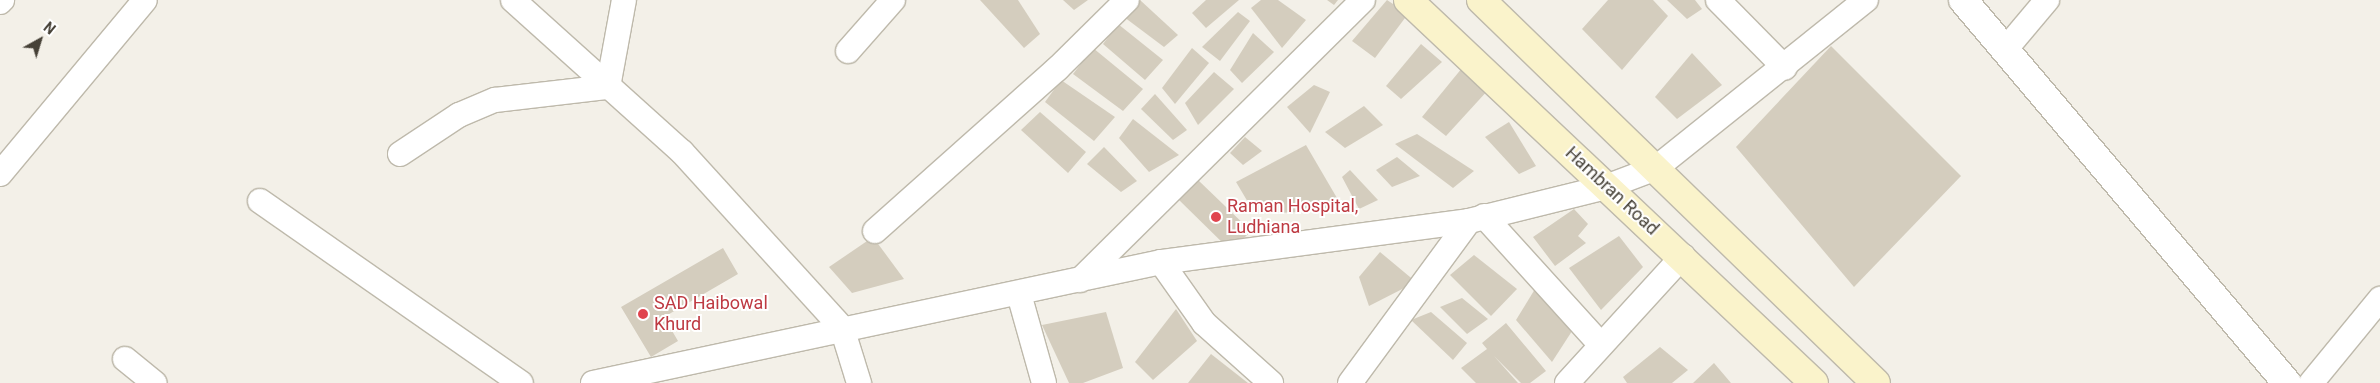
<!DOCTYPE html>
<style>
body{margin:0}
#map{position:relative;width:2380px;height:383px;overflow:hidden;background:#f3f0e8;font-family:Roboto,sans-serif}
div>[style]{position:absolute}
.building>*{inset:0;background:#d4cdbe}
.roads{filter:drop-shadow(1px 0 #beb9ab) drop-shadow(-1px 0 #beb9ab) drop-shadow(0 1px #beb9ab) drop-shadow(0 -1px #beb9ab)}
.minor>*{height:24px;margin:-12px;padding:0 12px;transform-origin:12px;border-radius:12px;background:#fff}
.tertiary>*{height:28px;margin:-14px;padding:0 14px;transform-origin:14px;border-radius:14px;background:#fff}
.secondary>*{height:28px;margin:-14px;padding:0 14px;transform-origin:14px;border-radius:14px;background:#faf3cb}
.dots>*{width:14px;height:14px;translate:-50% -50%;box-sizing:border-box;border:2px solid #fff;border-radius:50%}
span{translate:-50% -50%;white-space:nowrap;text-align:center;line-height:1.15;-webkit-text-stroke:4px #fff;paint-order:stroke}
.street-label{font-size:18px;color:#464137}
.health-label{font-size:18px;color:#be3a42}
.left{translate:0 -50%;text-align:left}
.north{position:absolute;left:15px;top:15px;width:50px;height:50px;-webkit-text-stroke:4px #fff;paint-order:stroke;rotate:39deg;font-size:14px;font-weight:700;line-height:20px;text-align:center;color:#464137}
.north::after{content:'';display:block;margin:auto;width:18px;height:22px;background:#464137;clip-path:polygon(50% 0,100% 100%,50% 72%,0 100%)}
</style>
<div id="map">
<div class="building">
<i style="clip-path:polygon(980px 0,1018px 0,1040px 34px,1024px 48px)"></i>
<i style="clip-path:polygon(1063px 0,1088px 0,1074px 10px)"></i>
<i style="clip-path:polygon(1140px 0,1178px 35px,1164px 47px,1120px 14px)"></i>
<i style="clip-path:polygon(1206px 0,1239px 0,1206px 28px,1192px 13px)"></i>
<i style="clip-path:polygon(1261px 0,1278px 0,1306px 20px,1282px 48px,1251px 8px)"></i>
<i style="clip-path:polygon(1327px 0,1338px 0,1334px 5px)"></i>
<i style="clip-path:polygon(1387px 0,1408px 14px,1375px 58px,1352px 41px)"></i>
<i style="clip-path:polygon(1608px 0,1653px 0,1668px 16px,1622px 70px,1582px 29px)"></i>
<i style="clip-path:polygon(1667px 0,1695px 0,1702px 9px,1687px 19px)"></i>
<i style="clip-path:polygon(1238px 12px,1250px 21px,1220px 61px,1202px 47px)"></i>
<i style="clip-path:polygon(1118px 24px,1163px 60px,1145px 80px,1103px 44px)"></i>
<i style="clip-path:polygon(1253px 33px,1274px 52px,1242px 83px,1230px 70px)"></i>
<i style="clip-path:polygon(1421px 44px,1442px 62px,1401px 99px,1386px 86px)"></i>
<i style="clip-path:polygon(1831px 46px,1961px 176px,1854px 287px,1736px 147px)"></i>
<i style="clip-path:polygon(1093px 48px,1143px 89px,1123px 111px,1073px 74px)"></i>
<i style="clip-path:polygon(1192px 48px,1209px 63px,1175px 104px,1162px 88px)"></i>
<i style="clip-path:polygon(1692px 53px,1722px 85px,1677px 119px,1655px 97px)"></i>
<i style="clip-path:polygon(1462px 68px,1489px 89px,1446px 136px,1422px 117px)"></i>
<i style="clip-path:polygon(1214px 72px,1234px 89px,1198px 125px,1185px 103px)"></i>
<i style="clip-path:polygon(1061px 80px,1115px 117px,1094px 141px,1045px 102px)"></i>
<i style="clip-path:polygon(1314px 85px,1330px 92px,1310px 133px,1287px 107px)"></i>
<i style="clip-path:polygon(1155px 94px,1187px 130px,1173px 140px,1141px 109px)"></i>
<i style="clip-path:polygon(1364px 106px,1383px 125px,1345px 148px,1325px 132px)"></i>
<i style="clip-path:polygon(1040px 112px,1086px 152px,1068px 173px,1021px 130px)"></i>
<i style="clip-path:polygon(1133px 119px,1179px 155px,1149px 172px,1119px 138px)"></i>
<i style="clip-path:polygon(1509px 122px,1536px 166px,1519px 174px,1485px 137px)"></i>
<i style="clip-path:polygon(1417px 134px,1474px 171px,1453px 188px,1395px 144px)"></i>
<i style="clip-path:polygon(1245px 137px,1262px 151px,1243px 165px,1230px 153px)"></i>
<i style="clip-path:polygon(1306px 145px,1344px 210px,1255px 214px,1236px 182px)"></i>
<i style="clip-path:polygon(1104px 147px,1137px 181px,1121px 192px,1087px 164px)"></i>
<i style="clip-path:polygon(1397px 157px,1420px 176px,1392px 187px,1376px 170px)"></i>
<i style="clip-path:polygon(1350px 170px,1378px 200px,1359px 209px,1342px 177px)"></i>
<i style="clip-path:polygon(1198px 180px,1251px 231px,1231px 251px,1178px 199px)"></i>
<i style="clip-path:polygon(1574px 209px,1588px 224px,1578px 236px,1586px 243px,1555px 266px,1533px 237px)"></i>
<i style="clip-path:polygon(1619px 236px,1643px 267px,1601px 310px,1569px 268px)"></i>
<i style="clip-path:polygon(873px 237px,904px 279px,852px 293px,829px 267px)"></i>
<i style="clip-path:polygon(723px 248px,738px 274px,664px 317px,678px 341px,651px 357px,621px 307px)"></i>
<i style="clip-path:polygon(1380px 252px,1416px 282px,1369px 306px,1359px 277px)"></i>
<i style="clip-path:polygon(1474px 255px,1517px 289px,1491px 316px,1450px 275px)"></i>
<i style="clip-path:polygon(1535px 289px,1574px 328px,1552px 362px,1516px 320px)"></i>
<i style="clip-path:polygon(1462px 298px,1488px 319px,1467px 334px,1440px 307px)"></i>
<i style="clip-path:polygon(1176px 309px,1197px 341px,1153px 380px,1135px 362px)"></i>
<i style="clip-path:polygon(1106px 312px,1123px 368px,1083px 383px,1069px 383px,1042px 325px)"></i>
<i style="clip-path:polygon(1431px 312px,1467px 343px,1453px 360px,1411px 320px)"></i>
<i style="clip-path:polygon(1506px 323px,1546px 371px,1530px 383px,1521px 383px,1494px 356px,1518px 383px,1476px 383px,1461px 368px,1487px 349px,1482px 343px)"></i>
<i style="clip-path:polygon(1660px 347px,1688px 370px,1672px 383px,1627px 383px,1623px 377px)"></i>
<i style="clip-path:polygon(1211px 354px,1248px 383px,1188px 383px)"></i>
<i style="clip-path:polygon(1714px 363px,1731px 383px,1693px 383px)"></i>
</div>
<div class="roads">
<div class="minor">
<i style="left:513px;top:0;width:227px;rotate:42deg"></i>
<i style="left:682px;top:152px;width:238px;rotate:47.7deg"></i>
<i style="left:842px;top:328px;width:58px;rotate:72.8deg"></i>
<i style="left:1718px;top:0;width:95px;rotate:45.4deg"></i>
<i style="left:0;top:2px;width:3px;rotate:-45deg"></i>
<i style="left:848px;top:51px;width:68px;rotate:-48.6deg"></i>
<i style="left:2004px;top:51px;width:67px;rotate:-49.9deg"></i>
<i style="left:400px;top:154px;width:71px;rotate:-33.5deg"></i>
<i style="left:459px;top:115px;width:39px;rotate:-23deg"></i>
<i style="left:495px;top:100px;width:114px;rotate:-6.6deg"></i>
<i style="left:608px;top:87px;width:88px;rotate:-79.6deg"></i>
<i style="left:0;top:174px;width:226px;rotate:-50.2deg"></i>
<i style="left:260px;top:201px;width:318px;rotate:34.9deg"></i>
<i style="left:1484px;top:216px;width:173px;rotate:47.8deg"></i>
<i style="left:875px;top:231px;width:244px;rotate:-41.7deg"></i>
<i style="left:1057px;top:69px;width:98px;rotate:-44.6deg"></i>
<i style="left:1161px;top:262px;width:75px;rotate:54.8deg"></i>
<i style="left:1204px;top:323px;width:90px;rotate:41.8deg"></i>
<i style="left:1080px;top:280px;width:398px;rotate:-44.7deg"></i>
<i style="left:1019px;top:294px;width:92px;rotate:74.3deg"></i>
<i style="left:125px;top:359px;width:38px;rotate:39deg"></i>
<i style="left:593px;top:383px;width:581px;rotate:-12.03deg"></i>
<i style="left:1161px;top:262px;width:311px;rotate:-7.6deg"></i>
<i style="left:1469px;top:221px;width:141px;rotate:-13.9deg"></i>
<i style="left:1606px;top:187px;width:53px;rotate:-20.8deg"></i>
<i style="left:1656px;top:168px;width:269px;rotate:-38.7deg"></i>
<i style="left:1350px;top:383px;width:201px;rotate:-53.7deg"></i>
<i style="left:1567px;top:383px;width:172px;rotate:-47.6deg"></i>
<i style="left:2311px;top:383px;width:109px;rotate:-50.6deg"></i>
</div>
<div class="tertiary">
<i style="left:1963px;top:0;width:502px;rotate:49.77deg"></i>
</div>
<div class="secondary">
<i style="left:1408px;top:0;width:558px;rotate:43.33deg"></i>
<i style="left:1481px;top:0;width:550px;rotate:44.12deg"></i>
</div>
</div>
<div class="dots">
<i style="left:1216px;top:217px;background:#e0444e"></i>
<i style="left:643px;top:314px;background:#e0444e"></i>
</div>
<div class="street-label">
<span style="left:1612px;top:191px;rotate:43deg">Hambran Road</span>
</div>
<div class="health-label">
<span class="left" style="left:1227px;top:217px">Raman Hospital,<br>Ludhiana</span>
<span class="left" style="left:654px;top:314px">SAD Haibowal<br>Khurd</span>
</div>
<div class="north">N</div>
</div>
